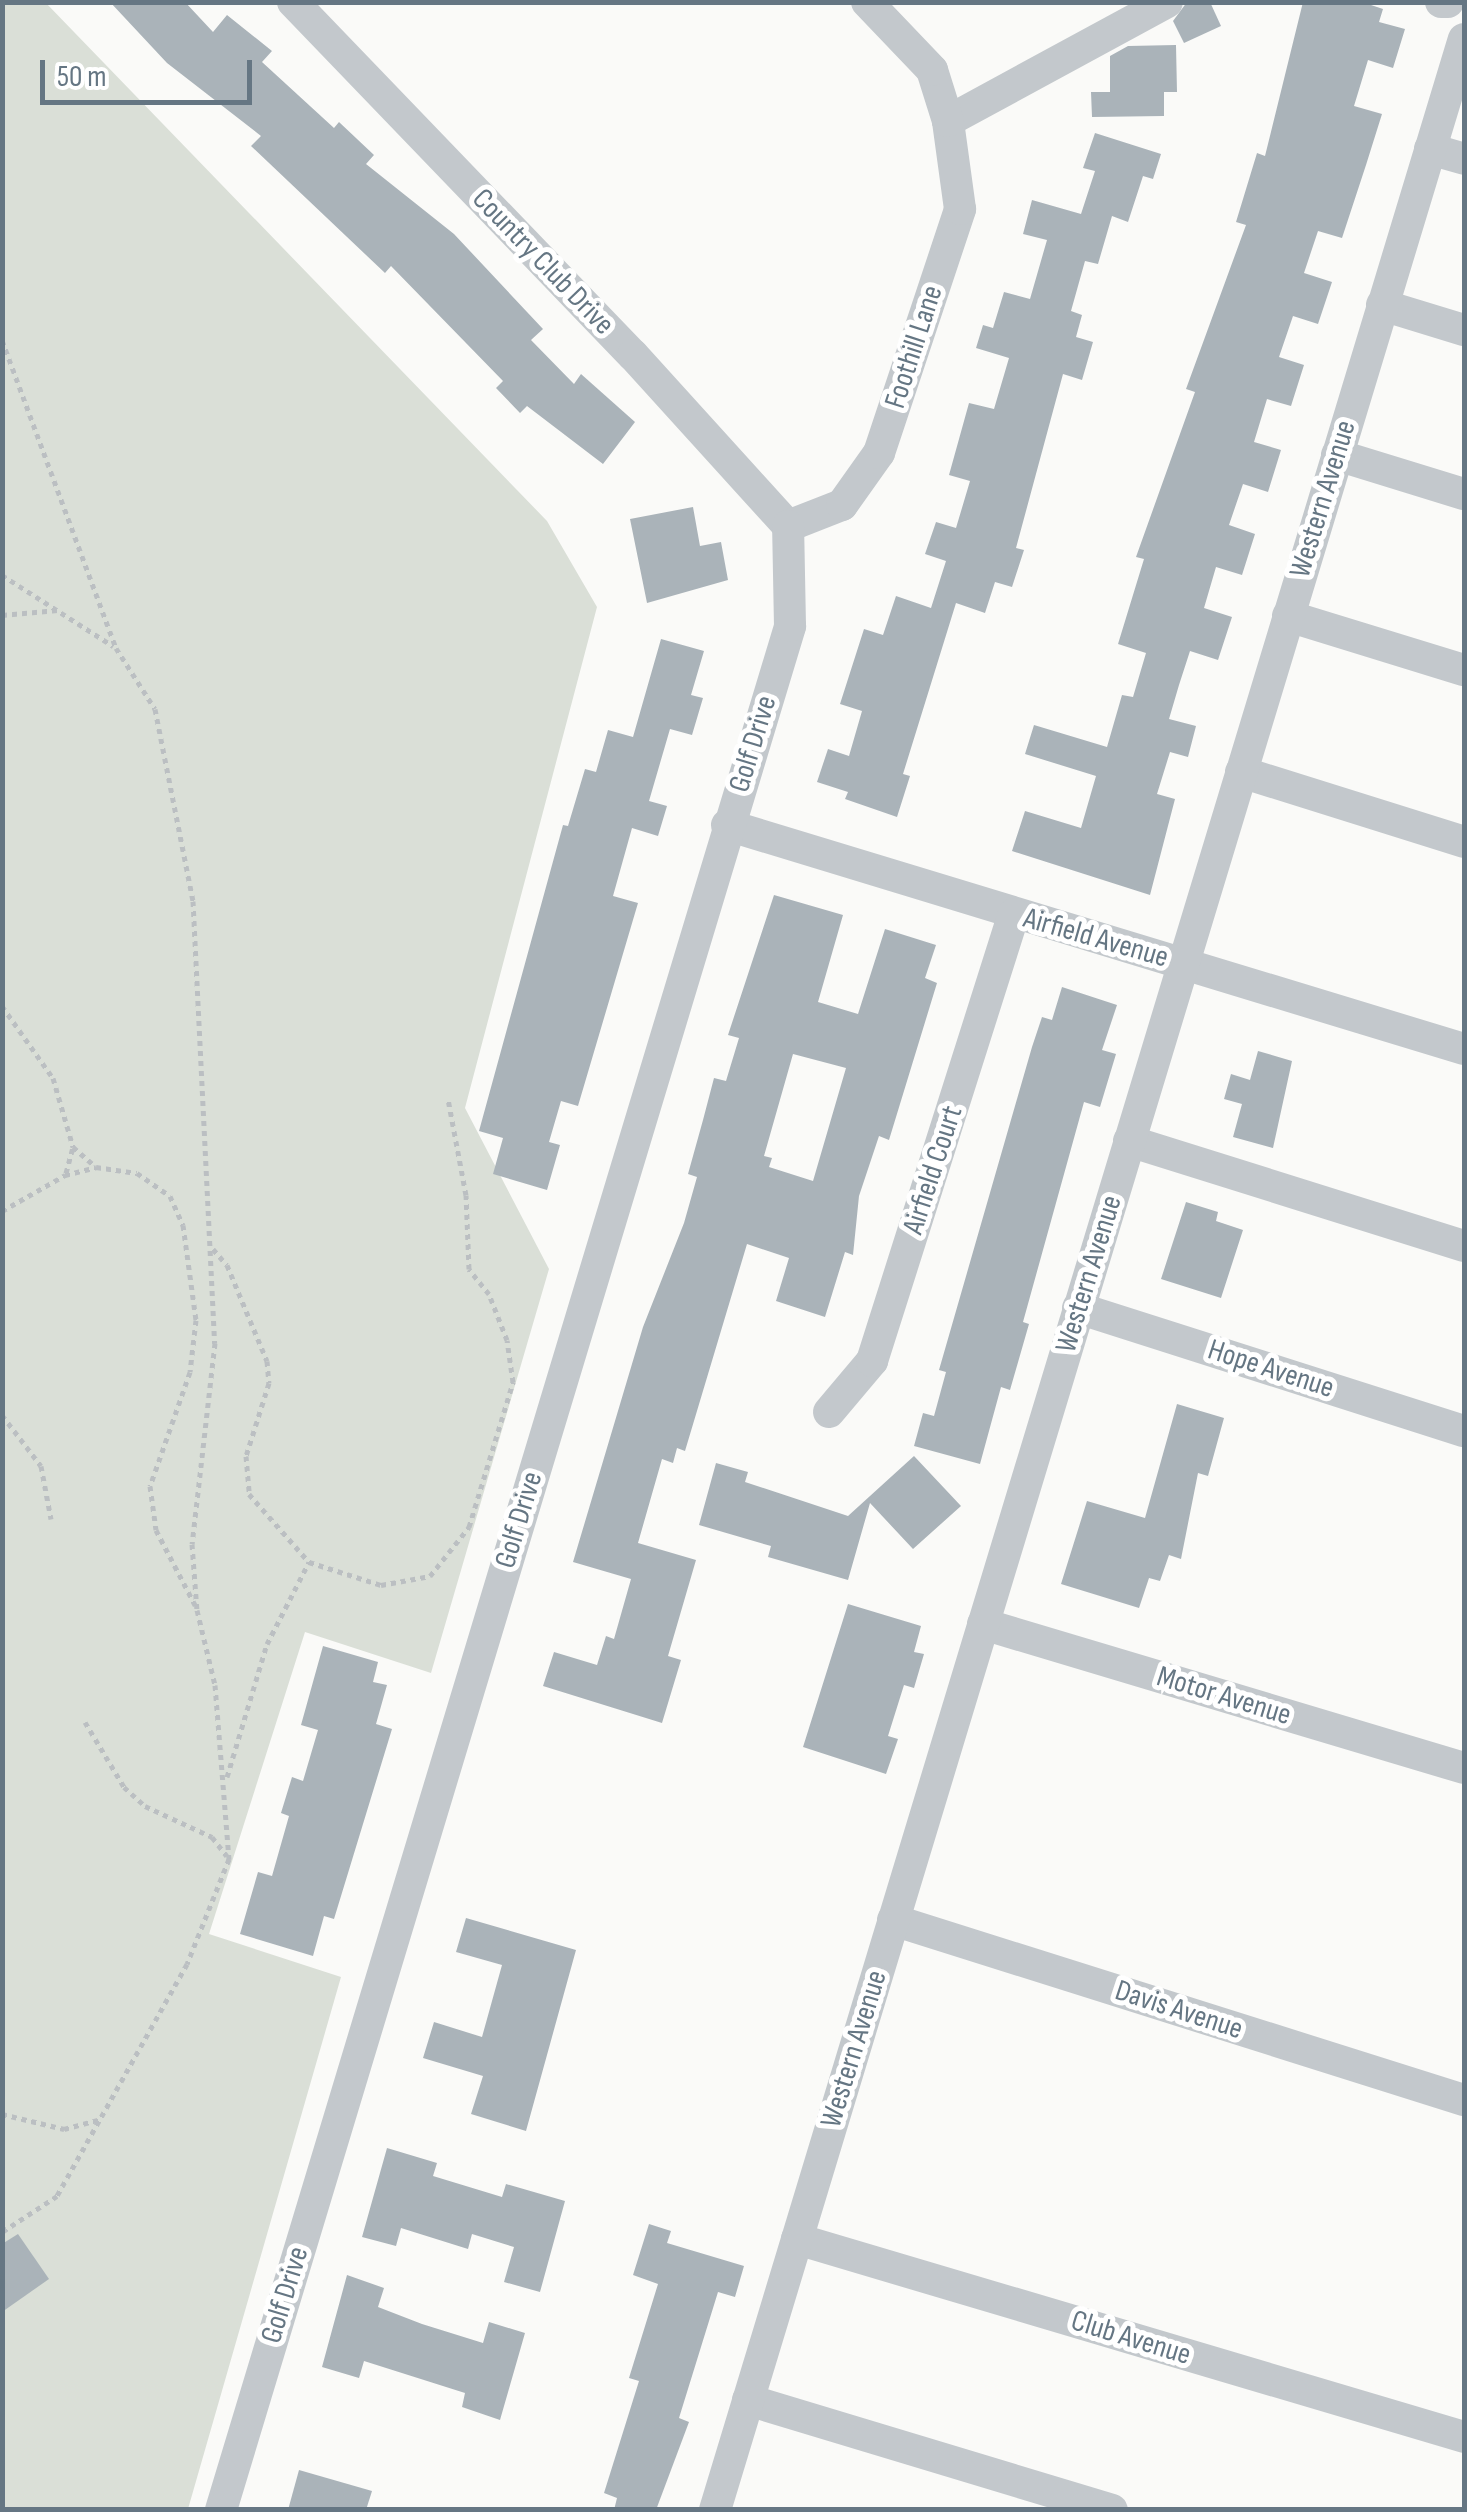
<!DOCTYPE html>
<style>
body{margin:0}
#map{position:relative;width:1467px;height:2512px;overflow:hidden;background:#fafaf8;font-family:"Sofia Sans Condensed",sans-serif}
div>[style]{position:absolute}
.green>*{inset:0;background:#dadfd7}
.building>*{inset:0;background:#aab3b9}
.path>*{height:5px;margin-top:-2.5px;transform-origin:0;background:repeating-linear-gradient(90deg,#bbbfc2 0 5px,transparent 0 10px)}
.minor>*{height:32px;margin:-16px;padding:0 16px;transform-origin:16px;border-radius:16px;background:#c3c8cc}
span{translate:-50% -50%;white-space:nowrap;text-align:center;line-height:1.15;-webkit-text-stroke:10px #fff;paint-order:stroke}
.street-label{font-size:30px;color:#657683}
.frame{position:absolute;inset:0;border:5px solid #657683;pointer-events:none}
.scale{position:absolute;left:40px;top:60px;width:212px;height:45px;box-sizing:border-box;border:5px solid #657683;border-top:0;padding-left:12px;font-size:30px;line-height:35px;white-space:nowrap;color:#657683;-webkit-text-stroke:8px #fff;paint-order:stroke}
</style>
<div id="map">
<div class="green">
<i style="clip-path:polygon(45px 2px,547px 521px,597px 607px,465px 1108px,549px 1269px,431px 1673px,305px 1632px,209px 1934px,341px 1977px,188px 2509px,3px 2510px,2px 3px)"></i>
</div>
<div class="building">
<i style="clip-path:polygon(110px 2px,185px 2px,213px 32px,227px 15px,272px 51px,262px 62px,334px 128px,339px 122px,374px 155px,366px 164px,454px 234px,543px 329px,531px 340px,574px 384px,581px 374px,635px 422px,603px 464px,527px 406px,520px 413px,496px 388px,503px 381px,391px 266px,385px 273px,251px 146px,261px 136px,167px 63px)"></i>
<i style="clip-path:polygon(1187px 2px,1210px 2px,1221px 26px,1184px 43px,1173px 21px)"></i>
<i style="clip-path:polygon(1303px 2px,1362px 2px,1383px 9px,1379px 22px,1405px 29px,1393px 68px,1368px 60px,1354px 106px,1382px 114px,1366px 165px,1342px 238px,1318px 231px,1304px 273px,1332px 282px,1318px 324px,1293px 316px,1279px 357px,1304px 365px,1291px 406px,1267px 399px,1254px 442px,1281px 450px,1268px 492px,1243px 484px,1229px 525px,1255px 534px,1242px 575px,1216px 567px,1204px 608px,1232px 617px,1218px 660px,1190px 651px,1179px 685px,1169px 719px,1196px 726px,1188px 757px,1170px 752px,1157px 794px,1175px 799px,1150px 895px,1012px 851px,1025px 811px,1081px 828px,1096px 776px,1025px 754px,1034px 725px,1107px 747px,1122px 695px,1133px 697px,1146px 653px,1118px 644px,1144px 559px,1136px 557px,1195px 392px,1186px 389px,1246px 225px,1236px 222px,1257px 153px,1265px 156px)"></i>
<i style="clip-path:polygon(1176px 45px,1177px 92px,1164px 92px,1164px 116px,1092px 117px,1091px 92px,1110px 92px,1110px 56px,1128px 46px)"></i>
<i style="clip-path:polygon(1095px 133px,1161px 154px,1153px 179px,1143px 176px,1128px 222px,1112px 216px,1098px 264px,1085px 261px,1071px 311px,1082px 315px,1076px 337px,1093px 342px,1082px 380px,1063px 374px,1016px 548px,1024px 550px,1012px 587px,995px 582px,985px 613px,956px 603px,903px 774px,910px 776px,897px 817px,845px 799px,848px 792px,817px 782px,828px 749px,849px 756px,862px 711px,840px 704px,864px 629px,883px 635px,896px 596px,931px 608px,946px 561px,925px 554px,936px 522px,956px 528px,970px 481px,949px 475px,969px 403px,994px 409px,1009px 358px,976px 348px,983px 325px,993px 328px,1004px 292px,1030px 299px,1047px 240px,1023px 234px,1032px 200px,1081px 214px,1095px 171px,1083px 168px)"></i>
<i style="clip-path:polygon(693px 507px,700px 546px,721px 542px,728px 580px,647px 603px,630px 519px)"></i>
<i style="clip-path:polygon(661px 639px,704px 651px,691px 695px,703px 698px,692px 735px,670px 729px,649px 801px,667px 806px,658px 836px,632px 828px,613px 896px,638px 903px,578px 1106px,561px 1101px,549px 1142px,560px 1145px,547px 1190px,493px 1174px,503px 1138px,479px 1131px,563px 825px,568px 826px,585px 769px,596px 772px,608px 730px,633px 737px)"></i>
<i style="clip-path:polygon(evenodd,774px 895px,843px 915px,818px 1002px,858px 1014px,885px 929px,936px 945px,925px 978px,937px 983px,889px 1140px,879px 1136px,859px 1196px,853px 1255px,845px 1252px,825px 1317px,776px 1301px,789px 1258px,747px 1244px,685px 1451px,677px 1448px,673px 1463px,662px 1459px,638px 1543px,696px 1560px,668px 1656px,681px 1660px,662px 1723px,543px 1686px,554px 1652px,597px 1665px,606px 1636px,614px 1639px,631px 1579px,573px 1562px,643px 1327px,684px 1223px,697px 1177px,688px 1174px,703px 1120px,714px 1078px,726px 1081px,739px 1038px,728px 1035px,774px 895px,793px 1054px,846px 1068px,813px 1181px,769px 1167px,772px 1158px,764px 1156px,793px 1054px)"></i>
<i style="clip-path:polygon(1062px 987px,1117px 1005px,1102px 1050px,1116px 1054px,1100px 1107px,1084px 1102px,1023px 1322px,1029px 1324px,1010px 1390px,1001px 1387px,980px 1464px,914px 1446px,923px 1413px,934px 1416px,946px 1372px,939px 1370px,1032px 1047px,1042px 1017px,1052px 1020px)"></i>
<i style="clip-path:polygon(1258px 1051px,1292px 1061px,1273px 1148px,1233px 1137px,1242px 1104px,1224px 1099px,1231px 1074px,1250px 1080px)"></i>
<i style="clip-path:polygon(1186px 1202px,1218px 1212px,1216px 1221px,1243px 1230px,1221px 1298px,1161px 1279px)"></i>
<i style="clip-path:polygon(1177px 1404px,1224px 1418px,1208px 1476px,1198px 1473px,1181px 1559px,1169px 1555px,1160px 1581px,1149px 1578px,1139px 1608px,1061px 1584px,1087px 1501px,1145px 1518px)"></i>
<i style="clip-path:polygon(914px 1456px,961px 1506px,913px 1549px,870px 1503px,848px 1580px,768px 1557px,771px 1546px,699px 1525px,716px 1463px,748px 1472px,745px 1482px,848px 1516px)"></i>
<i style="clip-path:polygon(848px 1604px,921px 1626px,914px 1652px,924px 1654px,914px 1688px,904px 1685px,888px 1736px,898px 1739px,886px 1774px,803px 1747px)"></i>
<i style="clip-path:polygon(323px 1646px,378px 1662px,373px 1682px,387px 1685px,376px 1724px,392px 1729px,334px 1919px,324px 1916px,313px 1956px,240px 1934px,258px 1872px,272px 1876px,289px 1816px,281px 1813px,292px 1777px,303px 1781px,318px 1730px,301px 1725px)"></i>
<i style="clip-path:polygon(466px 1918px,576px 1950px,526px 2131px,471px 2114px,483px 2076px,423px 2058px,434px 2022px,482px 2037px,502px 1965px,456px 1952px)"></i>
<i style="clip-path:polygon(387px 2148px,437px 2163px,433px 2176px,502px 2197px,506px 2184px,565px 2201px,540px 2292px,504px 2282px,514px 2247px,472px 2234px,468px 2249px,401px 2228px,396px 2246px,362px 2237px)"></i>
<i style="clip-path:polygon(649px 2224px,671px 2231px,667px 2243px,744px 2266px,735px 2297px,718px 2292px,679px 2418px,689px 2422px,656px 2510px,614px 2510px,617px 2498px,604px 2493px,639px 2381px,629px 2378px,658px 2284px,633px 2275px)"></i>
<i style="clip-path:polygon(18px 2234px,49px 2279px,2px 2312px,2px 2244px)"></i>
<i style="clip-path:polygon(347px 2275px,384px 2288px,378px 2307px,422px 2324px,483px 2343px,489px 2322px,525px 2333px,500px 2420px,462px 2407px,465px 2393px,364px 2361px,359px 2378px,322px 2367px)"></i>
<i style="clip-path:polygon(299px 2470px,372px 2491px,366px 2510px,288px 2510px)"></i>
</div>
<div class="path">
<i style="left:2px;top:340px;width:328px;rotate:69.7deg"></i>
<i style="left:116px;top:648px;width:72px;rotate:57.4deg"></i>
<i style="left:155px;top:709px;width:196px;rotate:78.8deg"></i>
<i style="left:193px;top:901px;width:443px;rotate:87.2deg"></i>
<i style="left:215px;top:1343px;width:202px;rotate:96.5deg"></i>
<i style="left:192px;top:1544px;width:66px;rotate:85.7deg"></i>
<i style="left:197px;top:1610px;width:77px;rotate:76.5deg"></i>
<i style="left:215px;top:1685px;width:175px;rotate:85.4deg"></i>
<i style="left:229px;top:1859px;width:113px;rotate:111.8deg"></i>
<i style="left:187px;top:1964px;width:266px;rotate:119.3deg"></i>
<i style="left:57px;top:2196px;width:66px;rotate:146.8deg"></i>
<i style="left:2px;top:575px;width:132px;rotate:32.6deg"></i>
<i style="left:2px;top:615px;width:56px;rotate:-5.1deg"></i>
<i style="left:2px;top:1006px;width:88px;rotate:54.7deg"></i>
<i style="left:53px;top:1078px;width:72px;rotate:73.8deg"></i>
<i style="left:73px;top:1147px;width:30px;rotate:41deg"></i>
<i style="left:96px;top:1167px;width:41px;rotate:8.3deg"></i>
<i style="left:137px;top:1173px;width:40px;rotate:34.9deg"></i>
<i style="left:170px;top:1196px;width:32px;rotate:66deg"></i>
<i style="left:183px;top:1225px;width:96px;rotate:82.2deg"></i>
<i style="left:196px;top:1320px;width:52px;rotate:96.6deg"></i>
<i style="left:190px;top:1372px;width:121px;rotate:109.3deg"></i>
<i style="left:150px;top:1486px;width:44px;rotate:82.2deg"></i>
<i style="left:156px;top:1530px;width:85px;rotate:62.5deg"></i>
<i style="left:66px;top:1173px;width:27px;rotate:-75deg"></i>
<i style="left:2px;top:1211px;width:73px;rotate:-29.7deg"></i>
<i style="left:65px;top:1175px;width:32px;rotate:-14deg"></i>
<i style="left:213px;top:1249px;width:21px;rotate:49deg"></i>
<i style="left:227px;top:1265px;width:104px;rotate:67.4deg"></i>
<i style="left:267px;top:1361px;width:22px;rotate:85deg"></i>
<i style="left:269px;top:1383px;width:77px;rotate:107.5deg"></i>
<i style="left:246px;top:1456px;width:38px;rotate:85deg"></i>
<i style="left:249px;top:1494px;width:91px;rotate:48.6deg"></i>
<i style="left:309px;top:1562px;width:76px;rotate:17.7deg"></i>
<i style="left:381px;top:1585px;width:50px;rotate:-10.4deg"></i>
<i style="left:430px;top:1576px;width:63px;rotate:-51.5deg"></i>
<i style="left:469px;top:1527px;width:152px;rotate:-73.1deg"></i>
<i style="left:513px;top:1382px;width:42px;rotate:-98.1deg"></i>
<i style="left:507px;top:1340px;width:49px;rotate:-111.4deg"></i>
<i style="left:489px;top:1294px;width:32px;rotate:-129deg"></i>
<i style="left:469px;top:1269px;width:74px;rotate:-92.3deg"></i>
<i style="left:466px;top:1195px;width:98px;rotate:-100.6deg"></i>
<i style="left:2px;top:1415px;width:64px;rotate:52.6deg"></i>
<i style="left:41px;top:1466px;width:54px;rotate:79.3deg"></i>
<i style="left:85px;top:1722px;width:76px;rotate:59deg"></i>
<i style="left:124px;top:1787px;width:28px;rotate:42deg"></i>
<i style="left:145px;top:1806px;width:74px;rotate:24.8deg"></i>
<i style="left:212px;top:1837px;width:24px;rotate:52deg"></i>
<i style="left:227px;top:1777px;width:139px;rotate:-73.3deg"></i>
<i style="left:267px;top:1644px;width:92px;rotate:-62.9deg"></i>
<i style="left:2px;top:2114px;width:64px;rotate:13.6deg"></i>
<i style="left:64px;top:2129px;width:38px;rotate:-15deg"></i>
</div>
<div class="minor">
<i style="left:293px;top:2px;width:490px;rotate:46.1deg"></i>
<i style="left:633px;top:355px;width:231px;rotate:47.8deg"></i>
<i style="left:1441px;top:2px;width:7px"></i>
<i style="left:948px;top:121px;width:249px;rotate:-28.5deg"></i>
<i style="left:1430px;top:149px;width:35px;rotate:16deg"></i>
<i style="left:1382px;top:305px;width:86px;rotate:17deg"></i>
<i style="left:1337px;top:455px;width:133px;rotate:17.1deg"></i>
<i style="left:788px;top:526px;width:58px;rotate:-21.3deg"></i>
<i style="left:842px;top:505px;width:64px;rotate:-54.6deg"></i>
<i style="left:879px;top:453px;width:257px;rotate:-71.6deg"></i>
<i style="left:960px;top:209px;width:89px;rotate:-97.8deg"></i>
<i style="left:948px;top:121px;width:53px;rotate:-107.4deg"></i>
<i style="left:932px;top:70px;width:94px;rotate:-133.7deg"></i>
<i style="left:1288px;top:616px;width:184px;rotate:17.1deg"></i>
<i style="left:1241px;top:772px;width:234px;rotate:17.4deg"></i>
<i style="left:727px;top:825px;width:770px;rotate:16.91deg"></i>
<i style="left:1129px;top:1141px;width:351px;rotate:17.4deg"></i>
<i style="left:1078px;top:1308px;width:405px;rotate:17.7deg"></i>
<i style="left:829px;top:1412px;width:67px;rotate:-49.9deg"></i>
<i style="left:872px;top:1361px;width:469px;rotate:-72.4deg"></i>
<i style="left:983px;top:1624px;width:502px;rotate:16.67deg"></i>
<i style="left:893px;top:1920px;width:599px;rotate:17.5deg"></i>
<i style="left:797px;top:2239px;width:696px;rotate:16.53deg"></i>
<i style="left:748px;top:2400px;width:380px;rotate:16.8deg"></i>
<i style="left:221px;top:2510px;width:1968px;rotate:-73.19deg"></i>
<i style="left:790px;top:626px;width:100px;rotate:-91.1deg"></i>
<i style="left:715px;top:2510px;width:2582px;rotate:-73.14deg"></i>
</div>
<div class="street-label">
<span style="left:543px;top:262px;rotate:46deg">Country Club Drive</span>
<span style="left:914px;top:347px;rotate:-72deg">Foothill Lane</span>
<span style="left:1323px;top:499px;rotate:-73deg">Western Avenue</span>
<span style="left:753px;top:744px;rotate:-73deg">Golf Drive</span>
<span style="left:1096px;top:938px;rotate:16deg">Airfield Avenue</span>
<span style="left:933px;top:1170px;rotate:-72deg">Airfield Court</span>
<span style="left:1089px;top:1274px;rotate:-73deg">Western Avenue</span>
<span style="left:1271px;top:1369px;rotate:18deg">Hope Avenue</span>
<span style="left:519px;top:1520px;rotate:-73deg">Golf Drive</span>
<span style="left:1224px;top:1696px;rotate:17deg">Motor Avenue</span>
<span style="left:1179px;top:2010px;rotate:18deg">Davis Avenue</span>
<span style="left:854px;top:2049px;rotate:-73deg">Western Avenue</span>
<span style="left:285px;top:2295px;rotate:-73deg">Golf Drive</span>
<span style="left:1131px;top:2338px;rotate:17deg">Club Avenue</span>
</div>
<div class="frame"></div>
<div class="scale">50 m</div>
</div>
